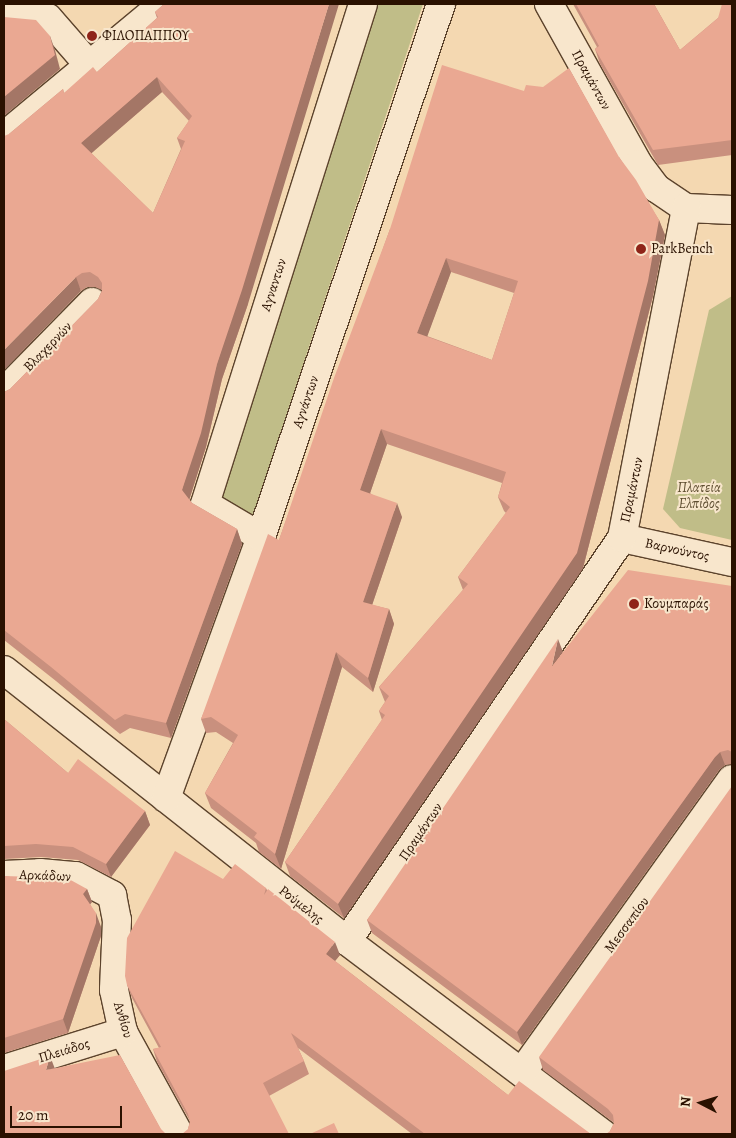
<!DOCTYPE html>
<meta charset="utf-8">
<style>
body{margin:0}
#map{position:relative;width:736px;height:1138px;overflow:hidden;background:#f4d8b1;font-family:Alegreya,serif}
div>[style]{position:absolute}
.green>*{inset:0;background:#c0bd88}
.roads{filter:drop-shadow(1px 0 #5c432c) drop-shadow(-1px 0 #5c432c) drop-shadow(0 1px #5c432c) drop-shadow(0 -1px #5c432c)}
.pedestrian>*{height:28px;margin:-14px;padding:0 14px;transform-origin:14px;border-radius:14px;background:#f8e6cc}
.minor>*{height:28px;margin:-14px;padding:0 14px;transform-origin:14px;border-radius:14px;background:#f8e6cc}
.tertiary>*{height:28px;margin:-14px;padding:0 14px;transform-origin:14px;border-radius:14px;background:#f8e6cc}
.wall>*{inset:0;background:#c9907e}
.shaded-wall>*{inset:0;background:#a47666}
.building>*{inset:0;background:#eaa892}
.dots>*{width:14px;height:14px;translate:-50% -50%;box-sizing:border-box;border:2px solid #f8e6cc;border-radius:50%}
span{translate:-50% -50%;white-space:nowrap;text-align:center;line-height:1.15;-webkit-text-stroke:4px #f8e6cc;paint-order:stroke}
.poi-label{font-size:14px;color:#2a1100}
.left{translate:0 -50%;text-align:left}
.street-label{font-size:14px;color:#2a1100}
.park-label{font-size:14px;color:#5e4d30;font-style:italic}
.frame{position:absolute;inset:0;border:5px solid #2a1100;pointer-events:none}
.north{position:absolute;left:676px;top:1078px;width:50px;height:50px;-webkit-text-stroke:4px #f8e6cc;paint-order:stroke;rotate:275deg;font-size:14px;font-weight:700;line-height:20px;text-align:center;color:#2a1100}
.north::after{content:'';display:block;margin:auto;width:18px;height:22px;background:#2a1100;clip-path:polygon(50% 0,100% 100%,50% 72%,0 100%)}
.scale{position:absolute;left:10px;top:1106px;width:112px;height:22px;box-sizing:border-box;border:2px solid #2a1100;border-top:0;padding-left:6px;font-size:15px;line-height:18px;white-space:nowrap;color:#2a1100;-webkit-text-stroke:4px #f8e6cc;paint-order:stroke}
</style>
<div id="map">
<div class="green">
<i style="clip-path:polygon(370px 4px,423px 4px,252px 518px,213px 499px)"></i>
<i style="clip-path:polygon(732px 296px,732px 540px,680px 528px,663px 509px,709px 310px)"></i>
</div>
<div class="roads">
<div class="pedestrian">
<i style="left:261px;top:537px;width:65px;rotate:-149.5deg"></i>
<i style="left:205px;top:504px;width:524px;rotate:-72.46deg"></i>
</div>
<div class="minor">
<i style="left:549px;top:4px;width:183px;rotate:60.9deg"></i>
<i style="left:638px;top:164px;width:30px;rotate:53deg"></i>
<i style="left:656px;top:188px;width:36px;rotate:34deg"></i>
<i style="left:4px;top:12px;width:44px;rotate:7.8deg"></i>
<i style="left:48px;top:18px;width:62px;rotate:48.9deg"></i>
<i style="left:686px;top:208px;width:46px;rotate:2.5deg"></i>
<i style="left:4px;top:392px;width:126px;rotate:-45.6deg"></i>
<i style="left:622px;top:538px;width:113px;rotate:12.3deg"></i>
<i style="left:4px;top:670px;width:437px;rotate:38.3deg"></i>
<i style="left:347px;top:941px;width:321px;rotate:37deg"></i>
<i style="left:166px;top:798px;width:278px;rotate:-70deg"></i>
<i style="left:261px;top:537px;width:563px;rotate:-71.34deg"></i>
<i style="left:4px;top:875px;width:36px;rotate:-3deg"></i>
<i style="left:40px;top:873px;width:36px;rotate:5deg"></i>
<i style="left:76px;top:876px;width:41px;rotate:27.8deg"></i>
<i style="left:112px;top:895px;width:25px;rotate:79deg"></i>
<i style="left:117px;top:920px;width:70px;rotate:92.5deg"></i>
<i style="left:114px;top:990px;width:43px;rotate:77.9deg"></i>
<i style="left:123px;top:1032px;width:116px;rotate:61.2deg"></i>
<i style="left:347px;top:941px;width:488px;rotate:-55.7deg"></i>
<i style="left:622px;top:538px;width:336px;rotate:-79deg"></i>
<i style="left:4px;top:1069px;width:125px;rotate:-17.3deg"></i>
<i style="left:522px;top:1072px;width:360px;rotate:-54.4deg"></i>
</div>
<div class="tertiary">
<i style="left:4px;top:136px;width:207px;rotate:-39.7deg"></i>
</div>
</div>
<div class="wall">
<i style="clip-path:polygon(evenodd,164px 4px,248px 304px,222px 379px,206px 447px,189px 499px,192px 503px,237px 529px,242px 544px,171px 738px,130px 728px,120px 734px,56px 681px,4px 640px,4px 392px,10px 389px,98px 299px,102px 290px,95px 287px,87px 287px,81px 291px,9px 134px,63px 89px,64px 93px,97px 72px,157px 18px,155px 12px,164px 4px,162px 92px,189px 121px,177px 138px,181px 149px,153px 213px,91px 153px,162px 92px)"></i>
<i style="clip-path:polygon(573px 4px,654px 4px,680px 50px,718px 18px,732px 4px,732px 155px,658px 165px,600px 64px,595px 49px,597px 47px)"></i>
<i style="clip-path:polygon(evenodd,619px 157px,659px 220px,665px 235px,653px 296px,583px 568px,344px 918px,290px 876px,285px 862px,382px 720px,379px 711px,385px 702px,379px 687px,463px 590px,458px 577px,506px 513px,504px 511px,498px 497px,502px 483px,387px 444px,370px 493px,402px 517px,372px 605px,389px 609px,394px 624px,373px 692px,342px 667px,281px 869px,259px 852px,256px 843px,211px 808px,205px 793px,233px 743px,216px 732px,206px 733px,201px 719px,279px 540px,390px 229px,619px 157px,451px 272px,514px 293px,492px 360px,427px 336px,451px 272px)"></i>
<i style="clip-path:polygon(732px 586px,732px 764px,725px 765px,719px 770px,522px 1045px,372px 933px,367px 920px,563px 652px)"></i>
<i style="clip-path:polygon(4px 719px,68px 773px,145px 811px,150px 825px,111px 877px,78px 860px,41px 857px,4px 859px)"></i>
<i style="clip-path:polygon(4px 876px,87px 889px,92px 902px,90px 904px,101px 927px,101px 936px,68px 1033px,4px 1053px)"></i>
<i style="clip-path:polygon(223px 879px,266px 888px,267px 890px,340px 955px,335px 961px,508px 1095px,591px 1134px,412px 1134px,298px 1048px,304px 1061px,309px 1074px,269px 1096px,188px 1129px,190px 1121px,157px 1062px,153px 1049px,159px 1048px,132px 998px,127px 985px)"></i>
<i style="clip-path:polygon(539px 1057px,732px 1134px,610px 1131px,614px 1123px,613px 1122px,543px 1070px)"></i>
</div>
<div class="shaded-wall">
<i style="clip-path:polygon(329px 4px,339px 4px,248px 304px,222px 379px,206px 447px,188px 504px,182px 490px,217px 364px)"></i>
<i style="clip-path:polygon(50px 36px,55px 50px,60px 69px,4px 116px,4px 97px)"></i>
<i style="clip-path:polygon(157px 77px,162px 92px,86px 158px,81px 143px)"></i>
<i style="clip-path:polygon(659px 220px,665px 235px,653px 296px,583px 568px,344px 918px,338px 904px)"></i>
<i style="clip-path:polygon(446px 258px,451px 272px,423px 348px,417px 333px)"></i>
<i style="clip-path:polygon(76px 277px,81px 291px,4px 370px,4px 350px)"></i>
<i style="clip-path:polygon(381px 429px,387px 444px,366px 505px,360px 490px)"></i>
<i style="clip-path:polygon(397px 503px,402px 517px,368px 617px,363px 602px)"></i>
<i style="clip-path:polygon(237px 529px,242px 544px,171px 738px,166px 723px)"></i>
<i style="clip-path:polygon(389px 609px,394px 624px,373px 692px,368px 678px)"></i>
<i style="clip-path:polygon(558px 639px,563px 652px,552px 666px)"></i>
<i style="clip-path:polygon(336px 652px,342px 667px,281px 869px,275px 854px)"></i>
<i style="clip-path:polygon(720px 752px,725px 765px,719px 770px,522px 1045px,517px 1032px,715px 757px)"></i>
<i style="clip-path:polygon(145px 811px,150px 825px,111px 877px,106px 864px)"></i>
<i style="clip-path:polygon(87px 889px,92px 902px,88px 907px,83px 894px)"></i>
<i style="clip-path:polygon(96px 913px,101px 927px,101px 936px,68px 1033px,63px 1019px)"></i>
<i style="clip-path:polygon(335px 942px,340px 955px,330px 967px,326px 954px)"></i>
<i style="clip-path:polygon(50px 1056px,55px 1069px,46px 1070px)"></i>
</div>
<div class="building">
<i style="clip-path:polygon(evenodd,164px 4px,329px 4px,242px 290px,217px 364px,201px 433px,182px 490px,192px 503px,237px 529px,166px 723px,125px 714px,115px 720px,51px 667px,4px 630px,4px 392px,10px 389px,98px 299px,102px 291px,102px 283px,98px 277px,90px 272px,82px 273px,76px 277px,4px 350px,4px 136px,9px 134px,63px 89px,64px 93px,93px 67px,97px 72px,158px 17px,155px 12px,164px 4px,157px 77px,192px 116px,177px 138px,185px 141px,153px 213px,81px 143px,157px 77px)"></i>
<i style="clip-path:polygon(576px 4px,654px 4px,680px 50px,718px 18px,722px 4px,732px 4px,732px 140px,717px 142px,653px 150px,595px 49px,599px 46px)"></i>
<i style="clip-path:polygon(4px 17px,36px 20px,50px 36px,55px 55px,4px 97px)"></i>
<i style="clip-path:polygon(evenodd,442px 65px,524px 91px,526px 85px,543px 87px,569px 68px,619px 157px,636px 180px,659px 220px,648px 281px,577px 553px,338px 904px,285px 862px,385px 715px,379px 711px,389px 696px,379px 687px,468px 584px,458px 577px,510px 507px,498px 497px,506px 472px,381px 429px,360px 490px,397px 503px,363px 602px,389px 609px,368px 678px,336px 652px,275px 854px,254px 837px,257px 833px,205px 793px,238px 735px,211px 717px,201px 719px,268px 534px,279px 540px,334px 378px,390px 229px,442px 65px,446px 258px,518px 281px,492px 360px,417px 333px,446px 258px)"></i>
<i style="clip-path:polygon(628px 570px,732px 586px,732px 752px,728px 750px,720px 752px,715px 757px,517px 1032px,367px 920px,558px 639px,552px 666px)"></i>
<i style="clip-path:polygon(4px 719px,68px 773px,78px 759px,145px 811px,106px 864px,73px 847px,36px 844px,4px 846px)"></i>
<i style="clip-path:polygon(732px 786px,732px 1134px,606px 1134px,610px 1131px,614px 1123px,613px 1115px,608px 1109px,539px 1057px)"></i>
<i style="clip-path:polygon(175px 851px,223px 879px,235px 864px,266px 888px,264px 895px,268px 889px,335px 942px,326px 954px,508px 1095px,519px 1081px,591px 1134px,425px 1134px,291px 1033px,304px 1061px,263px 1083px,289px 1134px,182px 1134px,188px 1129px,190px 1122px,188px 1114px,153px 1049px,161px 1047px,127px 985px,125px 976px,127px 938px)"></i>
<i style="clip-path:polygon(4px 876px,67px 878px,87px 889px,83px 894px,96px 913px,96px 923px,63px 1019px,4px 1038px)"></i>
<i style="clip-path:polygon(120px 1055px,161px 1129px,166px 1134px,4px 1134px,4px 1071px,50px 1056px,46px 1070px)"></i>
<i style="clip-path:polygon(334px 1123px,339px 1134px,310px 1134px)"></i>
</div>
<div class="dots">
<i style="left:92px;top:36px;background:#8f2418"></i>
<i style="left:641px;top:249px;background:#8f2418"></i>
<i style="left:634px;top:604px;background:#8f2418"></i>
</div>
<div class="poi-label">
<span class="left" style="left:102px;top:36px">ΦΙΛΟΠΑΠΠΟΥ</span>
<span class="left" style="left:651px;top:249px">ParkBench</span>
<span class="left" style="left:644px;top:604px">Κουμπαράς</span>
</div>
<div class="street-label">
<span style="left:591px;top:80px;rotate:61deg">Πραμάντων</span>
<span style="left:274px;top:285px;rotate:-72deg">Αγναντων</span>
<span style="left:48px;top:347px;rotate:-46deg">Βλαχερνών</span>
<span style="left:306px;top:402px;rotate:-71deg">Αγνάντων</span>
<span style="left:632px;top:490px;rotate:-78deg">Πραμάντων</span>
<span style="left:677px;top:550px;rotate:12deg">Βαρνούντος</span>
<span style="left:421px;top:832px;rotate:-56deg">Πραμάντων</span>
<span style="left:45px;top:876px;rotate:2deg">Αρκάδων</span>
<span style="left:301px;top:905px;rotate:38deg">Ρούμελης</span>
<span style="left:627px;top:925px;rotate:-54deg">Μεσσαπίου</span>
<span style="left:123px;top:1020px;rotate:73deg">Ανθίου</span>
<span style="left:64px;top:1051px;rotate:-17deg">Πλειάδος</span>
</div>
<div class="park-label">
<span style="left:699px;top:496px">Πλατεία<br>Ελπίδος</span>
</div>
<div class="frame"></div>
<div class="north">N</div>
<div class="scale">20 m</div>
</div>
